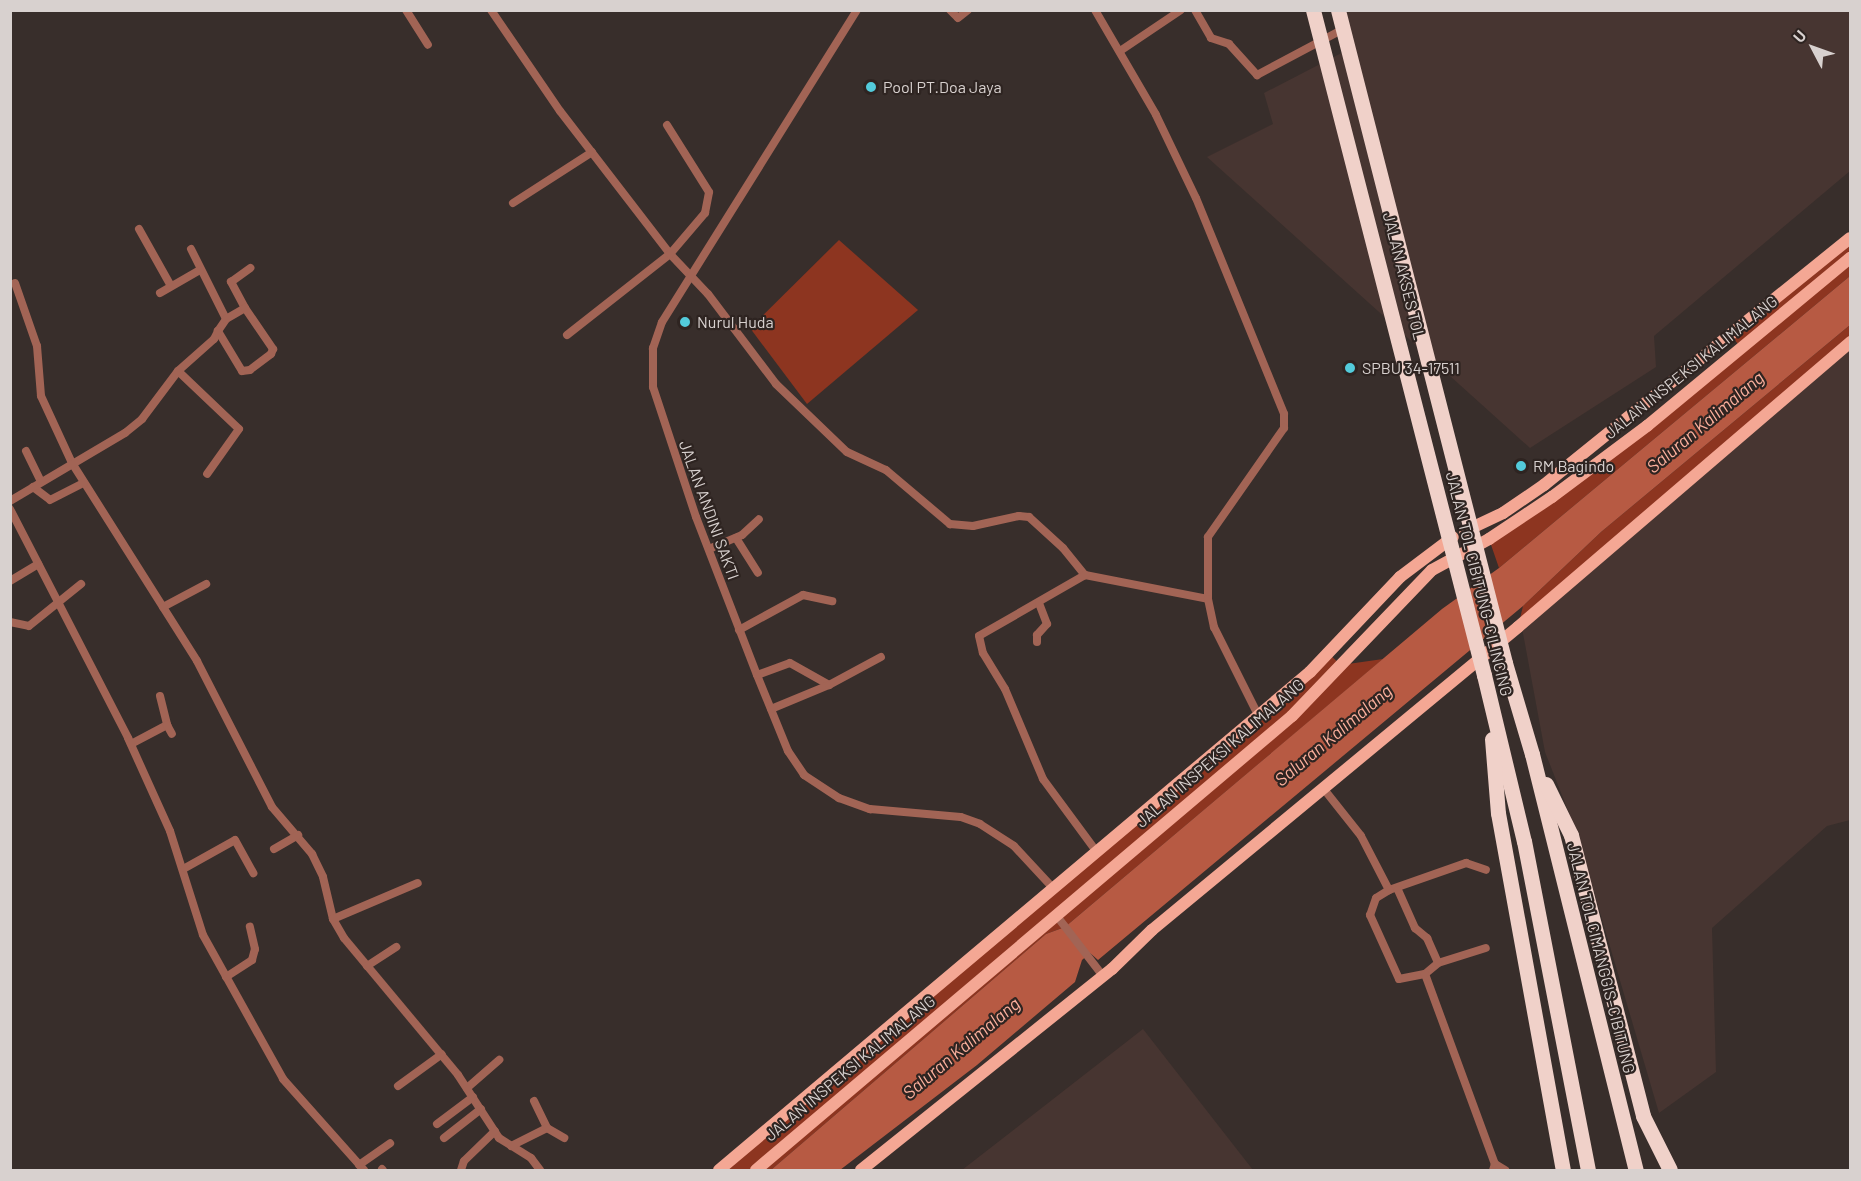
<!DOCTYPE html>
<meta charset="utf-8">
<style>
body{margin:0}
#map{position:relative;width:1861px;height:1181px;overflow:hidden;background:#382e2b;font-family:Barlow,sans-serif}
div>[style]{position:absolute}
.built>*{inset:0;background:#473531}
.green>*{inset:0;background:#8d3520}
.water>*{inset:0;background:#b75a43}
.street>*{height:8px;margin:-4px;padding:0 4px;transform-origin:4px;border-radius:4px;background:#a26455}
.primary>*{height:12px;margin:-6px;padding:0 6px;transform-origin:6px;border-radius:6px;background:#f4a794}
.highway>*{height:15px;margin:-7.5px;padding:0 7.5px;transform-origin:7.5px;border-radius:7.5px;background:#f0d1c9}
.highway-bridge>*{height:15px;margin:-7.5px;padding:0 7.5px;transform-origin:7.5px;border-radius:7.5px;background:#f0d1c9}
.dots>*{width:16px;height:16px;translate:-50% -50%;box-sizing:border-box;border:3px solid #2e2421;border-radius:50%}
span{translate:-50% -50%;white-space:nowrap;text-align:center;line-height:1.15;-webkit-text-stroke:4.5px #2e2421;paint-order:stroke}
.poi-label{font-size:16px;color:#d8d1cf}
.left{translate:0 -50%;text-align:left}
.street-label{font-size:16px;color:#d8d1cf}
.water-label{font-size:18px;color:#fcb09d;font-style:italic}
.frame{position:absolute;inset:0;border:12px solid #d8d1cf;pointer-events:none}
.north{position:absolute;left:1783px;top:18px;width:60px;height:60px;-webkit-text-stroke:4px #2e2421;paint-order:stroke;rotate:311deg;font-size:16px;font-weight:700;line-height:24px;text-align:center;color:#d8d1cf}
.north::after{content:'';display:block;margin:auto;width:21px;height:27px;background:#d8d1cf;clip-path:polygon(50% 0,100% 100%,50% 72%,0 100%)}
</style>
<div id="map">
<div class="built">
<i style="clip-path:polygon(1343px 11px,1850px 11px,1850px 171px,1654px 336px,1656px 367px,1530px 448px,1207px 157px,1273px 124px,1264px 93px,1353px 47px)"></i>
<i style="clip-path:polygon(1850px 346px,1850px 820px,1827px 826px,1712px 928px,1716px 1072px,1659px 1113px,1576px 831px,1545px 752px,1522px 628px)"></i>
<i style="clip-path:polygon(1143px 1029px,1253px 1170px,962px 1170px)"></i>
</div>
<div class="green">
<i style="clip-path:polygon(1850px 238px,1850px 276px,1499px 568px,1489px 539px,1741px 348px,1730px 334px)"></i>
<i style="clip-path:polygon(839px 240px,918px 310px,807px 404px,750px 328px)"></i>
<i style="clip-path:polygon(1850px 325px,1850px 342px,1518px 627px,1523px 606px,1601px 532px)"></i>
<i style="clip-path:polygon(1329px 654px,1341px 665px,1383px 659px,1065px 927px,1046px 934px,771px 1170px,719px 1170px)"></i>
</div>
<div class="water">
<i style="clip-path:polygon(1850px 276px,1850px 325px,1601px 532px,1523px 606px,1098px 960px,1090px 953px,1082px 960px,1075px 982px,977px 1065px,840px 1170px,771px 1170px,1046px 934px,1065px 927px,1442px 609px,1499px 568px)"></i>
</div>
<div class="street">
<i style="left:406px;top:10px;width:41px;rotate:57.8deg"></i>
<i style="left:491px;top:10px;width:122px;rotate:55.7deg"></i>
<i style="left:560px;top:111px;width:180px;rotate:52.4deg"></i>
<i style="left:670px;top:254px;width:55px;rotate:46.5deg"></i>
<i style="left:708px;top:294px;width:113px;rotate:52.9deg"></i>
<i style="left:776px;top:384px;width:98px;rotate:43.8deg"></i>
<i style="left:847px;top:452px;width:43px;rotate:24.8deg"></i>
<i style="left:886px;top:470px;width:84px;rotate:40.2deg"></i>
<i style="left:950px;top:524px;width:23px;rotate:5deg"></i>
<i style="left:973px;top:526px;width:47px;rotate:-12.3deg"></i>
<i style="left:1019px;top:516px;width:10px;rotate:6deg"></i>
<i style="left:1029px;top:517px;width:46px;rotate:42.4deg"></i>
<i style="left:1063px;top:548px;width:35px;rotate:51deg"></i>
<i style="left:1085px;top:575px;width:125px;rotate:11deg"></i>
<i style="left:857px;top:10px;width:368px;rotate:122deg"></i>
<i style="left:662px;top:322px;width:28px;rotate:109deg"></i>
<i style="left:653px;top:348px;width:39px;rotate:90deg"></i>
<i style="left:653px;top:387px;width:137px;rotate:71.7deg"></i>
<i style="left:696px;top:517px;width:169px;rotate:68.9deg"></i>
<i style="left:757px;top:675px;width:82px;rotate:67.8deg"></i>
<i style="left:788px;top:751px;width:29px;rotate:56deg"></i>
<i style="left:804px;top:775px;width:42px;rotate:33.3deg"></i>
<i style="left:839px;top:798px;width:33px;rotate:20deg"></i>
<i style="left:870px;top:809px;width:91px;rotate:5deg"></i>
<i style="left:961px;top:817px;width:20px;rotate:20deg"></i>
<i style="left:980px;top:824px;width:40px;rotate:32.9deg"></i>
<i style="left:1014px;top:846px;width:59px;rotate:47.1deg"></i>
<i style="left:950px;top:10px;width:11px;rotate:45deg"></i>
<i style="left:958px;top:18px;width:13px;rotate:-39deg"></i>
<i style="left:1095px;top:10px;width:121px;rotate:59.8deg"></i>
<i style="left:1156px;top:115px;width:92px;rotate:64.3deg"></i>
<i style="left:1196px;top:198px;width:233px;rotate:67.8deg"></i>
<i style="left:1284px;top:414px;width:14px;rotate:90deg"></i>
<i style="left:1284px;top:428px;width:133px;rotate:124.9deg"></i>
<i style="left:1208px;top:537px;width:62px;rotate:90deg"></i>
<i style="left:1208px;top:599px;width:29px;rotate:78deg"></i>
<i style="left:1214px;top:627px;width:98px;rotate:63.4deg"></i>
<i style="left:1195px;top:10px;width:32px;rotate:60deg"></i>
<i style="left:1211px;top:38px;width:19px;rotate:18deg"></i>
<i style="left:1229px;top:44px;width:42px;rotate:47.9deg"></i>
<i style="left:1257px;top:75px;width:92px;rotate:-28deg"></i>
<i style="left:1120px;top:51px;width:73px;rotate:-33.9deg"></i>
<i style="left:513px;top:203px;width:94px;rotate:-32.8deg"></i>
<i style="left:139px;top:229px;width:65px;rotate:60.7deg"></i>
<i style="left:191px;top:249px;width:78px;rotate:63.4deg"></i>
<i style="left:15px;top:283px;width:67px;rotate:70.8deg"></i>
<i style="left:37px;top:346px;width:50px;rotate:85.4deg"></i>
<i style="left:41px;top:396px;width:74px;rotate:65.2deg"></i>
<i style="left:72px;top:463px;width:234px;rotate:57.7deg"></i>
<i style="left:197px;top:661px;width:164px;rotate:62.8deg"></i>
<i style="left:272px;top:807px;width:62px;rotate:49.6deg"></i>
<i style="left:312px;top:854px;width:25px;rotate:64deg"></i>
<i style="left:323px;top:877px;width:43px;rotate:76.6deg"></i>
<i style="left:333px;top:919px;width:22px;rotate:60deg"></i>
<i style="left:344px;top:938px;width:178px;rotate:50.2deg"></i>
<i style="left:458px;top:1075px;width:75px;rotate:56.9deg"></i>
<i style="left:499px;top:1138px;width:38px;rotate:32deg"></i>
<i style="left:531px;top:1158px;width:15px;rotate:53deg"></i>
<i style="left:160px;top:293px;width:46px;rotate:-29.9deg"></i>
<i style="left:245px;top:308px;width:30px;rotate:-118deg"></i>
<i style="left:231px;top:282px;width:24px;rotate:-36deg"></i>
<i style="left:567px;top:335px;width:131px;rotate:-38.2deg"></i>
<i style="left:670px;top:254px;width:54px;rotate:-49.5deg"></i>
<i style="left:705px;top:213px;width:21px;rotate:-79deg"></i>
<i style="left:709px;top:192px;width:79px;rotate:-122.1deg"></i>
<i style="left:178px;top:371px;width:84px;rotate:43.6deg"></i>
<i style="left:239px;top:429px;width:55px;rotate:125.4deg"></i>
<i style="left:26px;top:451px;width:34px;rotate:64deg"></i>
<i style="left:33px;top:487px;width:21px;rotate:37deg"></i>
<i style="left:50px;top:500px;width:38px;rotate:-27deg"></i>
<i style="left:10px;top:501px;width:134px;rotate:-30.6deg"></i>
<i style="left:125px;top:433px;width:22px;rotate:-39deg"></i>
<i style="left:142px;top:419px;width:60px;rotate:-53.1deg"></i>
<i style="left:178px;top:371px;width:48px;rotate:-41.6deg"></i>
<i style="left:214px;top:339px;width:9px;rotate:-63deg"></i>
<i style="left:218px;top:331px;width:14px;rotate:-56deg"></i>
<i style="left:226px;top:319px;width:22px;rotate:-30deg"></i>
<i style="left:245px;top:308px;width:50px;rotate:55.7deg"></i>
<i style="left:273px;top:349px;width:5px;rotate:112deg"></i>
<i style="left:271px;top:354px;width:26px;rotate:143deg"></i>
<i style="left:250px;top:370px;width:8px;rotate:173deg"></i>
<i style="left:242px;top:371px;width:47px;rotate:-121deg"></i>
<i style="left:10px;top:509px;width:258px;rotate:62.7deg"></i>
<i style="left:128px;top:738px;width:102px;rotate:65.7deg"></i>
<i style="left:170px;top:831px;width:109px;rotate:72.4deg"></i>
<i style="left:203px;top:935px;width:165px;rotate:60.9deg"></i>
<i style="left:283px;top:1079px;width:122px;rotate:48.3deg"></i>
<i style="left:736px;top:538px;width:41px;rotate:57.8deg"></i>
<i style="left:709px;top:549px;width:36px;rotate:-23deg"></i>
<i style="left:742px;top:535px;width:23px;rotate:-43deg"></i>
<i style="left:1085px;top:575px;width:122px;rotate:150.1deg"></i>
<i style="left:979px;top:636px;width:17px;rotate:77deg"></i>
<i style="left:983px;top:653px;width:42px;rotate:58.6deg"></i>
<i style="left:1005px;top:689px;width:98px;rotate:67.1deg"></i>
<i style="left:1043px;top:779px;width:89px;rotate:53.6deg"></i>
<i style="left:10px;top:581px;width:33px;rotate:-31deg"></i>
<i style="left:163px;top:607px;width:49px;rotate:-28.1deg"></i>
<i style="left:10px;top:622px;width:19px;rotate:12deg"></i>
<i style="left:29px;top:626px;width:67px;rotate:-38.9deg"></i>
<i style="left:739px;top:630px;width:73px;rotate:-28.7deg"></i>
<i style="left:803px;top:595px;width:30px;rotate:12deg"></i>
<i style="left:1037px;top:642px;width:7px;rotate:-90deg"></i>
<i style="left:1037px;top:635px;width:15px;rotate:-48deg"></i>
<i style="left:1047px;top:624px;width:22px;rotate:-111deg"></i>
<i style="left:757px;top:675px;width:35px;rotate:-20deg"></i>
<i style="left:790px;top:663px;width:45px;rotate:29.4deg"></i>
<i style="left:160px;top:696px;width:30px;rotate:76deg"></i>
<i style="left:771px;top:709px;width:63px;rotate:-22.5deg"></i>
<i style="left:829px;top:685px;width:59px;rotate:-28.3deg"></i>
<i style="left:131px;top:744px;width:41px;rotate:-27.8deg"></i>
<i style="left:167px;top:725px;width:10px;rotate:61deg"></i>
<i style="left:1323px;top:788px;width:61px;rotate:51.6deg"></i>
<i style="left:1361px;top:836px;width:61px;rotate:62.6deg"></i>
<i style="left:1389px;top:890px;width:82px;rotate:-19.3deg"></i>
<i style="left:1466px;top:863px;width:21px;rotate:19deg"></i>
<i style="left:274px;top:849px;width:28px;rotate:-30deg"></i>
<i style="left:185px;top:868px;width:57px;rotate:-29.2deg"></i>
<i style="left:235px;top:840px;width:38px;rotate:61deg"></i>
<i style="left:1389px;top:890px;width:15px;rotate:148deg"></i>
<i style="left:1376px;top:898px;width:18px;rotate:109deg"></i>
<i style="left:1370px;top:915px;width:70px;rotate:65.6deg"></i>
<i style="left:1399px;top:979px;width:26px;rotate:-11deg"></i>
<i style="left:1425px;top:974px;width:17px;rotate:-40deg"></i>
<i style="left:1438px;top:963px;width:50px;rotate:-17.4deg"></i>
<i style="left:1398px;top:890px;width:42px;rotate:65.9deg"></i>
<i style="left:1415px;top:928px;width:16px;rotate:40deg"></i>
<i style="left:1427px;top:938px;width:27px;rotate:66deg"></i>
<i style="left:1056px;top:915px;width:77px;rotate:52.4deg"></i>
<i style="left:333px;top:919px;width:92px;rotate:-23deg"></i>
<i style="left:367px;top:966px;width:35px;rotate:-33deg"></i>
<i style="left:1425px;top:974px;width:202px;rotate:69.8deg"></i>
<i style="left:1495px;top:1164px;width:6px;rotate:108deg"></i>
<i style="left:226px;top:977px;width:31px;rotate:-33deg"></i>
<i style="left:252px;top:960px;width:11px;rotate:-75deg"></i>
<i style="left:255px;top:949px;width:23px;rotate:-103deg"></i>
<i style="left:398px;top:1086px;width:54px;rotate:-36deg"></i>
<i style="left:467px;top:1088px;width:43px;rotate:-41.2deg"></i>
<i style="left:534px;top:1101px;width:30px;rotate:64deg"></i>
<i style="left:437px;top:1124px;width:45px;rotate:-36.9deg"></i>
<i style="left:444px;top:1138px;width:47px;rotate:-38.1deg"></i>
<i style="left:511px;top:1146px;width:40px;rotate:-26.6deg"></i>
<i style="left:547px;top:1128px;width:20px;rotate:30deg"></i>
<i style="left:1495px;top:1164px;width:12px;rotate:31deg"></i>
<i style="left:359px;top:1165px;width:38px;rotate:-35deg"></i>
<i style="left:382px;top:1169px;width:1px;rotate:45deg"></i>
<i style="left:461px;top:1170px;width:9px;rotate:-72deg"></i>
<i style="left:464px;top:1161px;width:43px;rotate:-44.1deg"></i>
</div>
<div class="primary">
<i style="left:1465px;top:531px;width:42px;rotate:-25.3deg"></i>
<i style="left:1503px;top:513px;width:50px;rotate:-34.3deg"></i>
<i style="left:1544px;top:485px;width:393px;rotate:-38.9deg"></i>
<i style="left:719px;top:1170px;width:773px;rotate:-40.12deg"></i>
<i style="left:1310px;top:672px;width:131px;rotate:-46.5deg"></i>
<i style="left:1400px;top:577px;width:66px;rotate:-37deg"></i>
<i style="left:756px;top:1170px;width:702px;rotate:-40.27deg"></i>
<i style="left:1292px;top:716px;width:202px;rotate:-46.2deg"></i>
<i style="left:1432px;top:570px;width:65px;rotate:-28.5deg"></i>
<i style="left:1489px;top:539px;width:76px;rotate:-33.7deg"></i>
<i style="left:1552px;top:497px;width:119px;rotate:-36.8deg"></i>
<i style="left:1647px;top:426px;width:264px;rotate:-39.6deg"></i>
<i style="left:861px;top:1170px;width:322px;rotate:-38.7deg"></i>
<i style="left:1112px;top:969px;width:56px;rotate:-44.3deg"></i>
<i style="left:1152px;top:930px;width:475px;rotate:-39.6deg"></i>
<i style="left:1518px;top:627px;width:438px;rotate:-40.6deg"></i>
</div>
<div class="highway">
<i style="left:1505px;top:663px;width:95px;rotate:73.5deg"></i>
<i style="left:1532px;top:754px;width:429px;rotate:76deg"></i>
<i style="left:1484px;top:675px;width:171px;rotate:76.5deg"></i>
<i style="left:1524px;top:841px;width:335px;rotate:79deg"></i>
<i style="left:1492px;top:739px;width:74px;rotate:85.4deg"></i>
<i style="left:1498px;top:813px;width:363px;rotate:79.7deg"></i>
<i style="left:1546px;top:784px;width:57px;rotate:63.9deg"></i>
<i style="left:1571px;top:835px;width:290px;rotate:75.6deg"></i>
<i style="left:1643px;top:1116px;width:60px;rotate:63.4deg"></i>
</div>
<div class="highway-bridge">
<i style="left:1313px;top:10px;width:687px;rotate:75.58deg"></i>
<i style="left:1338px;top:10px;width:674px;rotate:75.65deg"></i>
</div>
<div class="dots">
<i style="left:871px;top:87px;background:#53cbdb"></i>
<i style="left:685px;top:322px;background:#53cbdb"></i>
<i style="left:1350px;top:368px;background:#53cbdb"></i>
<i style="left:1521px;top:466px;background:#53cbdb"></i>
</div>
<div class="poi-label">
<span class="left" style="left:883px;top:87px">Pool PT.Doa Jaya</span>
<span class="left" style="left:697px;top:322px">Nurul Huda</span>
<span class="left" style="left:1362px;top:368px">SPBU 34-17511</span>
<span class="left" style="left:1533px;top:466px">RM Bagindo</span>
</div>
<div class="street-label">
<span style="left:1404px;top:276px;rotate:76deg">JALAN AKSES TOL</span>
<span style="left:1691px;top:367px;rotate:-39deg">JALAN INSPEKSI KALIMALANG</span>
<span style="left:709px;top:510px;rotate:70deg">JALAN ANDINI SAKTI</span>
<span style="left:1479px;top:584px;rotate:76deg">JALAN TOL CIBITUNG–CILINCING</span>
<span style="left:1220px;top:753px;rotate:-41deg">JALAN INSPEKSI KALIMALANG</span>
<span style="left:1601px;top:958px;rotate:76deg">JALAN TOL CIMANGGIS–CIBITUNG</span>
<span style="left:850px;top:1068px;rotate:-40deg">JALAN INSPEKSI KALIMALANG</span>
</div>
<div class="water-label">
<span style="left:1705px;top:422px;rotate:-40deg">Saluran Kalimalang</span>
<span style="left:1333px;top:735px;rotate:-40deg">Saluran Kalimalang</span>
<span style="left:961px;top:1048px;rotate:-40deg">Saluran Kalimalang</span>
</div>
<div class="frame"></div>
<div class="north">U</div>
</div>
